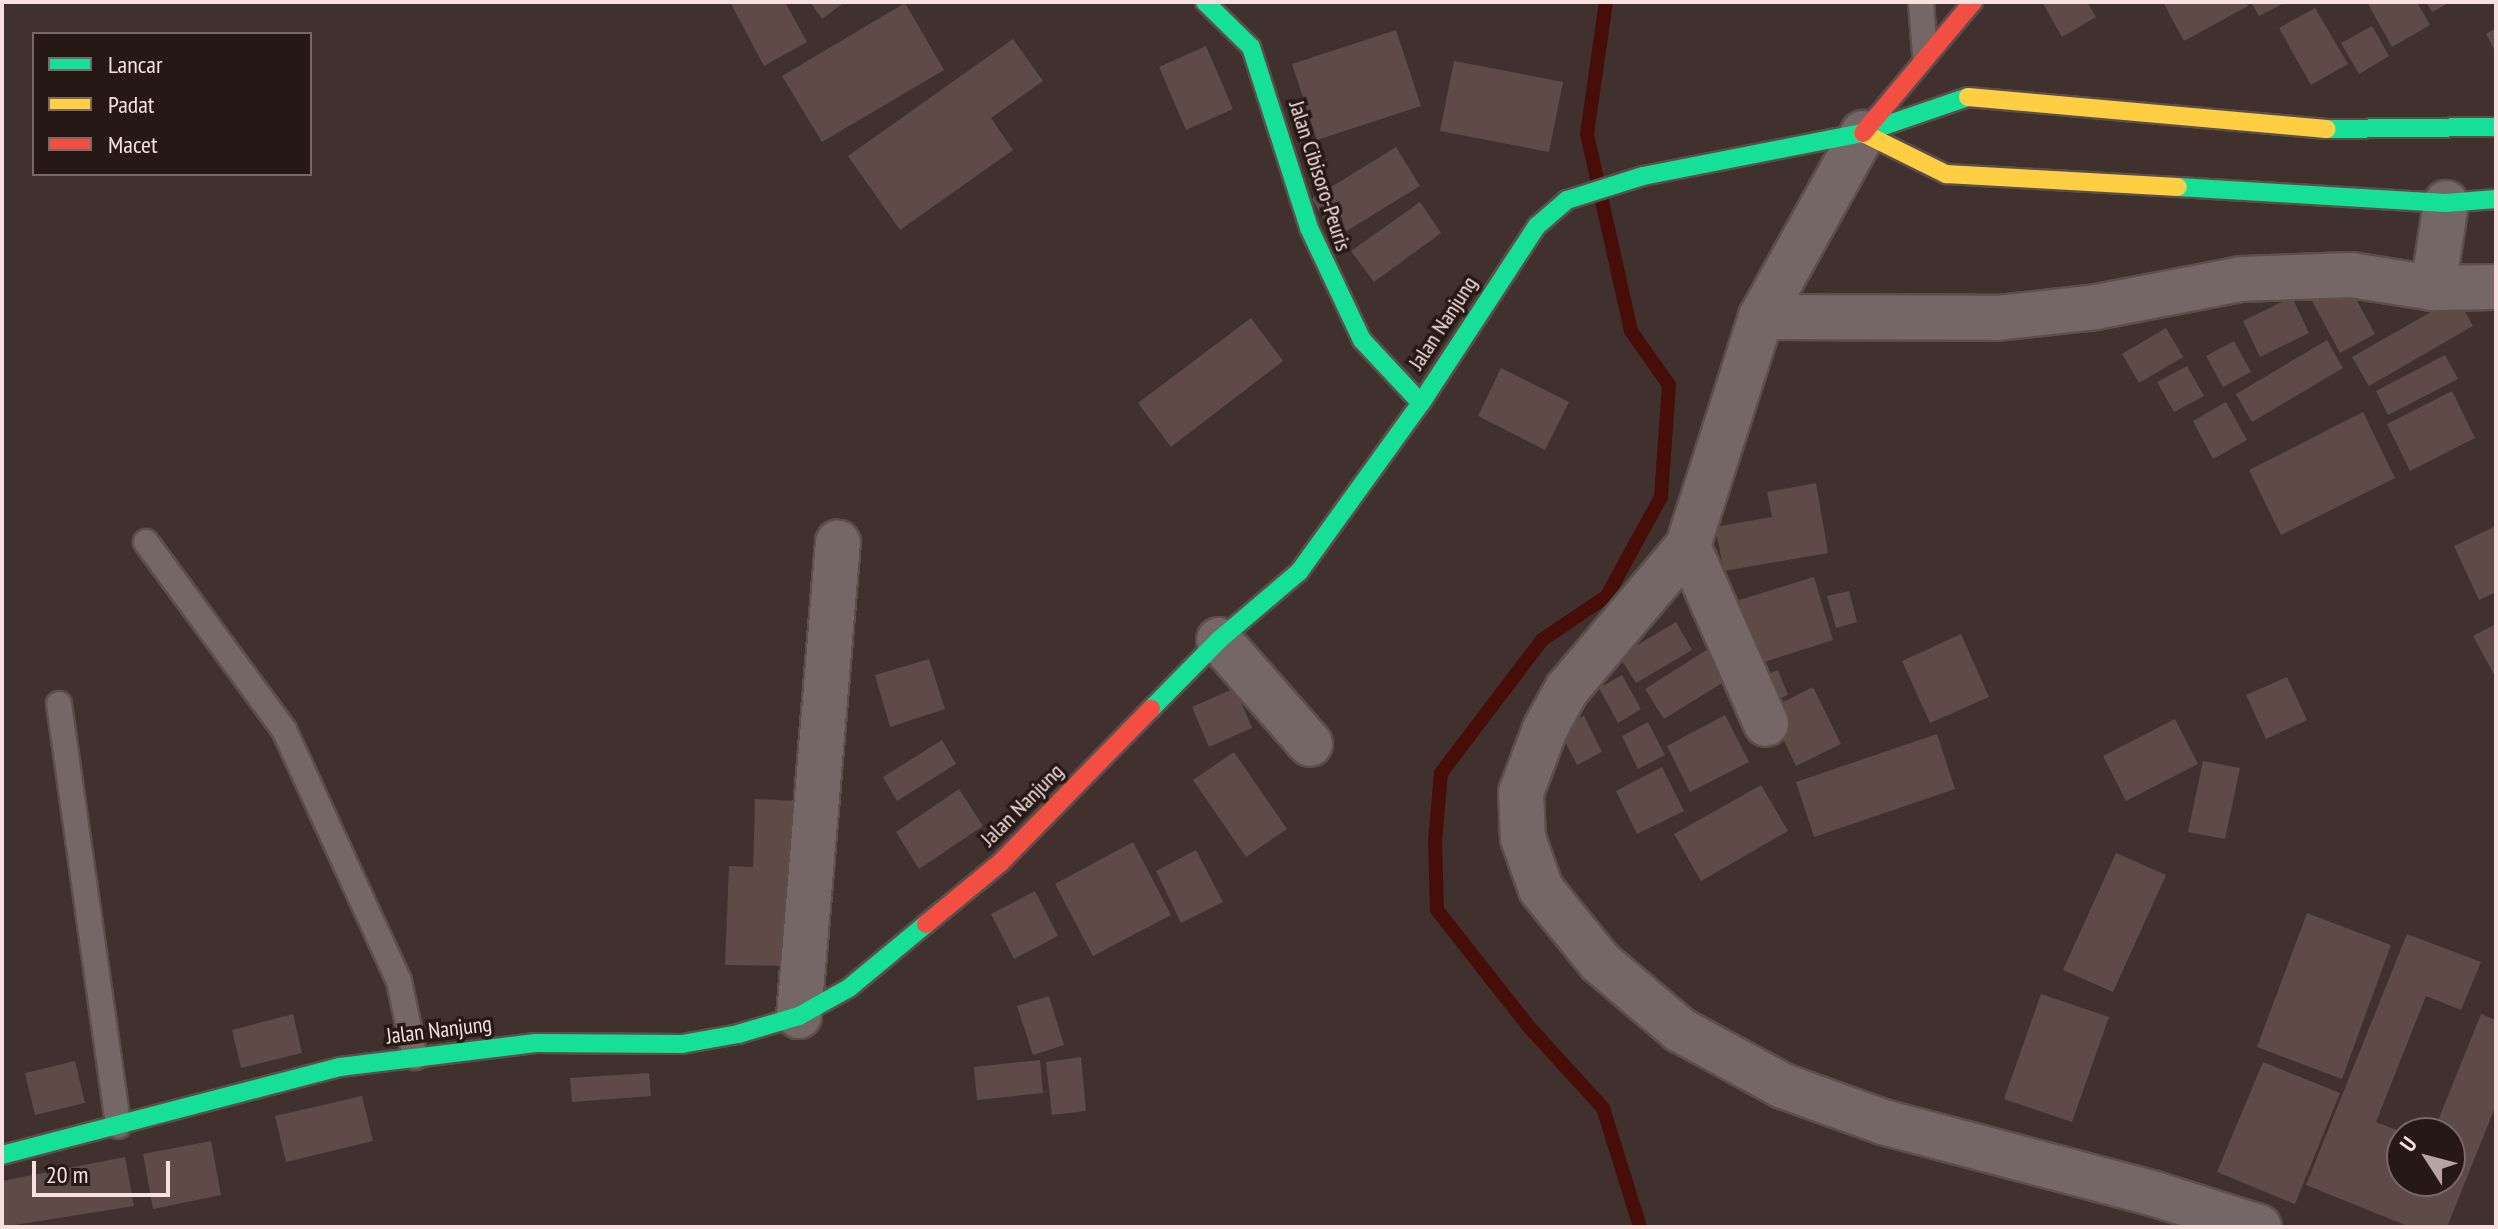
<!DOCTYPE html>
<style>
body{margin:0}
#map{position:relative;width:2498px;height:1229px;overflow:hidden;background:#41312e;font-family:"PT Sans Narrow",sans-serif}
div>[style]{position:absolute}
.stream>*{height:14px;margin:-7px;padding:0 7px;transform-origin:7px;border-radius:7px;background:#470d09}
.building>*{inset:0;background:#5e4a47}
.roads{filter:drop-shadow(2px 0 #5c4e4b) drop-shadow(-2px 0 #5c4e4b) drop-shadow(0 2px #5c4e4b) drop-shadow(0 -2px #5c4e4b)}
.lane>*{height:24px;margin:-12px;padding:0 12px;transform-origin:12px;border-radius:12px;background:#756765}
.street>*{height:44px;margin:-22px;padding:0 22px;transform-origin:22px;border-radius:22px;background:#756765}
.fast>*{height:18px;margin:-9px;padding:0 9px;transform-origin:9px;border-radius:9px;background:#16e098}
.slow>*{height:18px;margin:-9px;padding:0 9px;transform-origin:9px;border-radius:9px;background:#ffcf43}
.jam>*{height:18px;margin:-9px;padding:0 9px;transform-origin:9px;border-radius:9px;background:#f24e42}
span{translate:-50% -50%;white-space:nowrap;text-align:center;line-height:1.15;-webkit-text-stroke:7px #261815;paint-order:stroke}
.street-label{font-size:22px;color:#f6e1de}
.frame{position:absolute;inset:0;border:4px solid #f6e1de;pointer-events:none}
.legend{position:absolute;left:32px;top:32px;width:280px;height:144px;box-sizing:border-box;background:#261815;border:2px solid #796865;margin:0;padding:10px 14px;list-style:none;font-size:24px;color:#f6e1de}
.legend li{display:flex;align-items:center;gap:16px;height:40px}
.legend b{width:40px;border:2px solid #796865}
.north{position:absolute;left:2386px;top:1117px;width:80px;height:80px;box-sizing:border-box;background:#261815;border:2px solid #796865;border-radius:50%;rotate:306deg;font-size:22px;font-weight:700;line-height:32px;text-align:center;color:#f6e1de}
.north::after{content:'';display:block;margin:auto;width:28px;height:36px;background:#b7a3a0;clip-path:polygon(50% 0,100% 100%,50% 72%,0 100%)}
.scale{position:absolute;left:32px;top:1161px;width:138px;height:36px;box-sizing:border-box;border:4px solid #f6e1de;border-top:0;padding-left:10px;font-size:24px;line-height:28px;white-space:nowrap;color:#f6e1de;-webkit-text-stroke:6px #261815;paint-order:stroke}
</style>
<div id="map">
<div class="stream">
<i style="left:1606px;top:2px;width:133px;rotate:98.2deg"></i>
<i style="left:1587px;top:134px;width:202px;rotate:77.4deg"></i>
<i style="left:1631px;top:331px;width:66px;rotate:54.9deg"></i>
<i style="left:1669px;top:385px;width:112px;rotate:94.1deg"></i>
<i style="left:1661px;top:497px;width:113px;rotate:118.6deg"></i>
<i style="left:1607px;top:596px;width:78px;rotate:145.9deg"></i>
<i style="left:1542px;top:640px;width:167px;rotate:127.2deg"></i>
<i style="left:1441px;top:773px;width:69px;rotate:95deg"></i>
<i style="left:1435px;top:842px;width:68px;rotate:88.3deg"></i>
<i style="left:1437px;top:910px;width:150px;rotate:51.8deg"></i>
<i style="left:1530px;top:1028px;width:108px;rotate:47.6deg"></i>
<i style="left:1603px;top:1108px;width:125px;rotate:72.7deg"></i>
</div>
<div class="building">
<i style="clip-path:polygon(730px 2px,785px 2px,807px 42px,764px 66px)"></i>
<i style="clip-path:polygon(810px 2px,845px 2px,822px 19px)"></i>
<i style="clip-path:polygon(2042px 2px,2087px 2px,2096px 17px,2062px 37px)"></i>
<i style="clip-path:polygon(2163px 2px,2246px 2px,2248px 6px,2184px 41px)"></i>
<i style="clip-path:polygon(2251px 2px,2286px 2px,2259px 16px)"></i>
<i style="clip-path:polygon(2367px 2px,2417px 2px,2430px 25px,2392px 47px)"></i>
<i style="clip-path:polygon(2426px 2px,2450px 2px,2432px 12px)"></i>
<i style="clip-path:polygon(905px 3px,944px 70px,822px 142px,782px 76px)"></i>
<i style="clip-path:polygon(2315px 8px,2348px 64px,2311px 85px,2279px 28px)"></i>
<i style="clip-path:polygon(2372px 26px,2389px 56px,2359px 74px,2341px 43px)"></i>
<i style="clip-path:polygon(2496px 28px,2496px 53px,2486px 34px)"></i>
<i style="clip-path:polygon(1396px 30px,1421px 106px,1317px 140px,1292px 64px)"></i>
<i style="clip-path:polygon(1013px 39px,1043px 81px,991px 118px,1013px 150px,900px 230px,848px 156px)"></i>
<i style="clip-path:polygon(1206px 46px,1233px 109px,1186px 130px,1159px 67px)"></i>
<i style="clip-path:polygon(1454px 61px,1563px 82px,1549px 152px,1440px 131px)"></i>
<i style="clip-path:polygon(1396px 147px,1420px 186px,1335px 238px,1312px 199px)"></i>
<i style="clip-path:polygon(1420px 202px,1441px 233px,1374px 282px,1351px 251px)"></i>
<i style="clip-path:polygon(2346px 280px,2375px 334px,2340px 353px,2311px 299px)"></i>
<i style="clip-path:polygon(2292px 297px,2309px 333px,2260px 357px,2243px 321px)"></i>
<i style="clip-path:polygon(2457px 297px,2473px 326px,2369px 386px,2352px 357px)"></i>
<i style="clip-path:polygon(1251px 318px,1283px 361px,1171px 447px,1138px 403px)"></i>
<i style="clip-path:polygon(2166px 328px,2183px 357px,2139px 383px,2122px 354px)"></i>
<i style="clip-path:polygon(2327px 340px,2343px 368px,2252px 422px,2236px 394px)"></i>
<i style="clip-path:polygon(2234px 341px,2251px 372px,2223px 387px,2206px 356px)"></i>
<i style="clip-path:polygon(2445px 355px,2458px 379px,2388px 415px,2376px 391px)"></i>
<i style="clip-path:polygon(2187px 366px,2204px 396px,2174px 412px,2157px 382px)"></i>
<i style="clip-path:polygon(1501px 368px,1569px 402px,1545px 450px,1478px 416px)"></i>
<i style="clip-path:polygon(2452px 391px,2475px 438px,2410px 471px,2387px 424px)"></i>
<i style="clip-path:polygon(2226px 402px,2247px 440px,2213px 459px,2193px 421px)"></i>
<i style="clip-path:polygon(2363px 412px,2395px 478px,2281px 535px,2249px 470px)"></i>
<i style="clip-path:polygon(1816px 483px,1828px 553px,1724px 571px,1715px 527px,1772px 517px,1767px 492px)"></i>
<i style="clip-path:polygon(2494px 527px,2496px 592px,2479px 600px,2454px 546px)"></i>
<i style="clip-path:polygon(1814px 577px,1833px 640px,1758px 664px,1739px 600px)"></i>
<i style="clip-path:polygon(1849px 591px,1857px 622px,1836px 628px,1827px 596px)"></i>
<i style="clip-path:polygon(1676px 622px,1692px 650px,1636px 683px,1619px 656px)"></i>
<i style="clip-path:polygon(2496px 624px,2496px 678px,2473px 636px)"></i>
<i style="clip-path:polygon(1961px 634px,1989px 697px,1930px 723px,1902px 661px)"></i>
<i style="clip-path:polygon(1708px 649px,1727px 680px,1664px 719px,1645px 689px)"></i>
<i style="clip-path:polygon(929px 659px,945px 709px,890px 727px,875px 675px)"></i>
<i style="clip-path:polygon(1778px 670px,1788px 695px,1764px 706px,1753px 680px)"></i>
<i style="clip-path:polygon(1622px 675px,1641px 709px,1618px 723px,1599px 688px)"></i>
<i style="clip-path:polygon(2287px 677px,2307px 720px,2266px 739px,2246px 695px)"></i>
<i style="clip-path:polygon(1813px 687px,1841px 744px,1796px 766px,1769px 709px)"></i>
<i style="clip-path:polygon(1235px 688px,1252px 728px,1209px 747px,1192px 707px)"></i>
<i style="clip-path:polygon(1725px 715px,1749px 762px,1690px 792px,1667px 746px)"></i>
<i style="clip-path:polygon(1584px 716px,1602px 752px,1577px 765px,1558px 728px)"></i>
<i style="clip-path:polygon(2175px 719px,2198px 764px,2126px 801px,2103px 756px)"></i>
<i style="clip-path:polygon(1648px 722px,1665px 755px,1638px 769px,1622px 736px)"></i>
<i style="clip-path:polygon(1937px 734px,1955px 789px,1814px 837px,1796px 782px)"></i>
<i style="clip-path:polygon(942px 740px,956px 764px,897px 801px,883px 777px)"></i>
<i style="clip-path:polygon(1234px 752px,1287px 829px,1246px 857px,1193px 780px)"></i>
<i style="clip-path:polygon(2203px 761px,2240px 768px,2225px 839px,2188px 832px)"></i>
<i style="clip-path:polygon(1662px 767px,1684px 811px,1637px 834px,1616px 791px)"></i>
<i style="clip-path:polygon(1761px 785px,1788px 831px,1701px 881px,1674px 834px)"></i>
<i style="clip-path:polygon(959px 789px,983px 826px,919px 869px,896px 832px)"></i>
<i style="clip-path:polygon(755px 799px,799px 801px,794px 966px,725px 965px,729px 866px,753px 867px)"></i>
<i style="clip-path:polygon(1133px 842px,1171px 915px,1093px 956px,1055px 884px)"></i>
<i style="clip-path:polygon(1196px 850px,1223px 902px,1181px 923px,1156px 871px)"></i>
<i style="clip-path:polygon(2116px 853px,2166px 875px,2113px 992px,2063px 970px)"></i>
<i style="clip-path:polygon(1035px 891px,1058px 936px,1014px 959px,991px 914px)"></i>
<i style="clip-path:polygon(2307px 913px,2391px 945px,2342px 1079px,2257px 1047px)"></i>
<i style="clip-path:polygon(2407px 934px,2481px 962px,2461px 1010px,2426px 996px,2376px 1122px,2402px 1132px,2402px 1181px,2450px 1181px,2450px 1133px,2433px 1133px,2481px 1014px,2496px 1020px,2496px 1105px,2447px 1227px,2410px 1227px,2306px 1185px)"></i>
<i style="clip-path:polygon(2041px 994px,2109px 1017px,2072px 1122px,2004px 1099px)"></i>
<i style="clip-path:polygon(1049px 996px,1064px 1045px,1033px 1055px,1017px 1006px)"></i>
<i style="clip-path:polygon(293px 1014px,302px 1053px,241px 1068px,232px 1030px)"></i>
<i style="clip-path:polygon(1081px 1057px,1086px 1111px,1052px 1115px,1046px 1062px)"></i>
<i style="clip-path:polygon(1040px 1060px,1043px 1093px,977px 1100px,974px 1067px)"></i>
<i style="clip-path:polygon(75px 1061px,85px 1103px,35px 1115px,25px 1073px)"></i>
<i style="clip-path:polygon(2263px 1062px,2340px 1093px,2295px 1204px,2217px 1172px)"></i>
<i style="clip-path:polygon(649px 1073px,651px 1096px,572px 1102px,570px 1078px)"></i>
<i style="clip-path:polygon(362px 1096px,373px 1141px,286px 1162px,275px 1116px)"></i>
<i style="clip-path:polygon(211px 1141px,221px 1195px,153px 1209px,143px 1154px)"></i>
<i style="clip-path:polygon(125px 1157px,134px 1206px,2px 1227px,2px 1181px)"></i>
</div>
<div class="roads">
<div class="lane">
<i style="left:1921px;top:2px;width:52px;rotate:85.6deg"></i>
<i style="left:146px;top:542px;width:233px;rotate:53.7deg"></i>
<i style="left:284px;top:730px;width:276px;rotate:65.4deg"></i>
<i style="left:399px;top:981px;width:78px;rotate:78.1deg"></i>
<i style="left:59px;top:704px;width:426px;rotate:82deg"></i>
</div>
<div class="street">
<i style="left:1863px;top:133px;width:210px;rotate:119deg"></i>
<i style="left:1761px;top:317px;width:240px;rotate:107.7deg"></i>
<i style="left:1688px;top:546px;width:187px;rotate:130.2deg"></i>
<i style="left:1567px;top:689px;width:46px;rotate:118.8deg"></i>
<i style="left:1545px;top:729px;width:68px;rotate:110.6deg"></i>
<i style="left:1521px;top:793px;width:45px;rotate:87.5deg"></i>
<i style="left:1523px;top:838px;width:54px;rotate:70.6deg"></i>
<i style="left:1541px;top:889px;width:94px;rotate:51.1deg"></i>
<i style="left:1600px;top:962px;width:105px;rotate:40.4deg"></i>
<i style="left:1680px;top:1030px;width:117px;rotate:28.5deg"></i>
<i style="left:1783px;top:1086px;width:106px;rotate:19.8deg"></i>
<i style="left:1883px;top:1122px;width:281px;rotate:14.8deg"></i>
<i style="left:2155px;top:1194px;width:109px;rotate:17.6deg"></i>
<i style="left:2433px;top:288px;width:86px;rotate:-81.3deg"></i>
<i style="left:1761px;top:317px;width:236px;rotate:0.2deg"></i>
<i style="left:1997px;top:318px;width:100px;rotate:-6.3deg"></i>
<i style="left:2096px;top:307px;width:148px;rotate:-10.9deg"></i>
<i style="left:2241px;top:279px;width:110px;rotate:-2.1deg"></i>
<i style="left:2351px;top:275px;width:83px;rotate:9deg"></i>
<i style="left:2433px;top:288px;width:63px;rotate:-0.9deg"></i>
<i style="left:1688px;top:546px;width:194px;rotate:66.3deg"></i>
<i style="left:1219px;top:640px;width:138px;rotate:48.8deg"></i>
<i style="left:799px;top:1016px;width:475px;rotate:-85.3deg"></i>
</div>
<div class="fast">
<i style="left:1205px;top:2px;width:64px;rotate:44.4deg"></i>
<i style="left:1251px;top:47px;width:190px;rotate:72.2deg"></i>
<i style="left:1309px;top:228px;width:124px;rotate:64.7deg"></i>
<i style="left:1362px;top:340px;width:86px;rotate:46.9deg"></i>
<i style="left:2327px;top:129px;width:169px;rotate:-0.7deg"></i>
<i style="left:2178px;top:187px;width:268px;rotate:3.4deg"></i>
<i style="left:2446px;top:203px;width:50px;rotate:-4.6deg"></i>
<i style="left:1151px;top:709px;width:97px;rotate:-45.4deg"></i>
<i style="left:1219px;top:640px;width:105px;rotate:-40.4deg"></i>
<i style="left:1299px;top:572px;width:208px;rotate:-54.2deg"></i>
<i style="left:1421px;top:403px;width:212px;rotate:-56.8deg"></i>
<i style="left:1537px;top:226px;width:40px;rotate:-41deg"></i>
<i style="left:1567px;top:200px;width:80px;rotate:-17.5deg"></i>
<i style="left:1643px;top:176px;width:224px;rotate:-11.1deg"></i>
<i style="left:1863px;top:133px;width:111px;rotate:-18.9deg"></i>
<i style="left:2px;top:1155px;width:349px;rotate:-14.6deg"></i>
<i style="left:340px;top:1067px;width:197px;rotate:-7deg"></i>
<i style="left:536px;top:1043px;width:146px;rotate:0.4deg"></i>
<i style="left:682px;top:1044px;width:57px;rotate:-10.1deg"></i>
<i style="left:738px;top:1034px;width:64px;rotate:-16.4deg"></i>
<i style="left:799px;top:1016px;width:57px;rotate:-29.2deg"></i>
<i style="left:849px;top:988px;width:100px;rotate:-39.7deg"></i>
</div>
<div class="slow">
<i style="left:1968px;top:97px;width:360px;rotate:5.1deg"></i>
<i style="left:1863px;top:133px;width:93px;rotate:26.3deg"></i>
<i style="left:1946px;top:174px;width:232px;rotate:3.2deg"></i>
</div>
<div class="jam">
<i style="left:1863px;top:133px;width:171px;rotate:-50deg"></i>
<i style="left:926px;top:924px;width:96px;rotate:-39.5deg"></i>
<i style="left:1000px;top:863px;width:216px;rotate:-45.6deg"></i>
</div>
</div>
<div class="street-label">
<span style="left:1320px;top:176px;rotate:72deg">Jalan Cibisoro-Peuris</span>
<span style="left:1443px;top:323px;rotate:-57deg">Jalan Nanjung</span>
<span style="left:1022px;top:805px;rotate:-45deg">Jalan Nanjung</span>
<span style="left:439px;top:1030px;rotate:-7deg">Jalan Nanjung</span>
</div>
<div class="frame"></div>
<ul class="legend">
<li><b style="height:10px;background:#16e098"></b>Lancar</li>
<li><b style="height:10px;background:#ffcf43"></b>Padat</li>
<li><b style="height:10px;background:#f24e42"></b>Macet</li>
</ul>
<div class="north">U</div>
<div class="scale">20 m</div>
</div>
